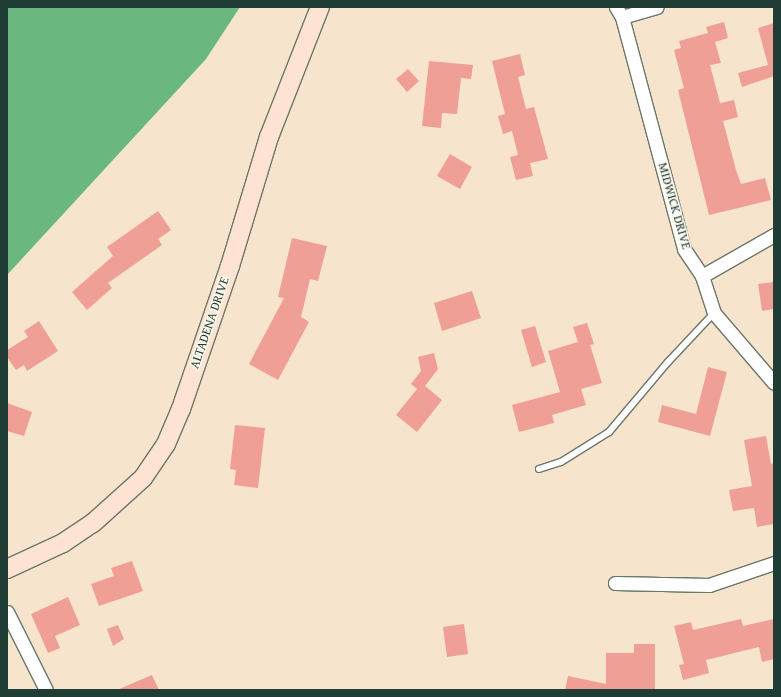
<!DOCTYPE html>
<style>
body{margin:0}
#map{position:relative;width:781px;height:697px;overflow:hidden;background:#f6e4cd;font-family:"Gentium Book Plus",serif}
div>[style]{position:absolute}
.forest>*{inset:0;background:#6bb780}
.building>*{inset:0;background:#ef9f95}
.roads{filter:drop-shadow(1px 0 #6a776a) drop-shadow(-1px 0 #6a776a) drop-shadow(0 1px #6a776a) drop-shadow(0 -1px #6a776a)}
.lane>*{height:6px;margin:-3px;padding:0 3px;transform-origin:3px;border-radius:3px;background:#fff}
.street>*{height:13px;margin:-6.5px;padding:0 6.5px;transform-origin:6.5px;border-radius:6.5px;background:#fff}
.secondary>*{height:18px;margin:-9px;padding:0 9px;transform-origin:9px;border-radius:9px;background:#fee3d2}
span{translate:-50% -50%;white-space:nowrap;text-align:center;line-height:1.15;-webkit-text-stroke:3px #fbf7ec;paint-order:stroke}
.street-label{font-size:13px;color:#1f3d34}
.frame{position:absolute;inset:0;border:8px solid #1f3d34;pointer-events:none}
</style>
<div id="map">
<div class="forest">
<i style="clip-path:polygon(7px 7px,240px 7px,206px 59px,7px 275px)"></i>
</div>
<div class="building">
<i style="clip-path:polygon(724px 22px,728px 38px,715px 42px,721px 63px,710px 65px,720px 103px,734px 100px,738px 117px,723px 121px,736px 170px,741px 184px,765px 178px,771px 200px,709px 215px,678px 90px,684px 88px,674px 50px,681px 48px,679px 41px,708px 33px,706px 27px)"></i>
<i style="clip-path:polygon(774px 23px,774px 76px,742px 87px,738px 73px,768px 65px,758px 28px)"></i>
<i style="clip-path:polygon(520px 54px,525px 75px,518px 77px,526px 109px,534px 107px,548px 159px,530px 163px,533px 176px,516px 180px,510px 157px,518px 155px,512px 131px,503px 134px,498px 116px,505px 114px,492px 61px)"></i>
<i style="clip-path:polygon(429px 61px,473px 65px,471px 79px,461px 78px,457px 114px,442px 113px,441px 128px,422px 126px)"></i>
<i style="clip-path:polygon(408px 69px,419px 81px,407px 92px,396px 79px)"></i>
<i style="clip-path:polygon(450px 154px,472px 167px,460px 189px,437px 176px)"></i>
<i style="clip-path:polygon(158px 211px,171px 230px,158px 239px,162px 245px,108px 283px,112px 288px,87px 310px,72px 292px,113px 256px,107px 247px)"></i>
<i style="clip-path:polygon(292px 238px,327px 246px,318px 281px,310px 279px,301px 317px,309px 322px,278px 380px,249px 364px,284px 298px,278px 297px)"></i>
<i style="clip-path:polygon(774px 282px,774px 309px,762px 311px,758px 284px)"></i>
<i style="clip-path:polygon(472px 291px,481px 318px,442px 331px,434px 303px)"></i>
<i style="clip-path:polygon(39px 321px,58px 351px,27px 371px,24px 365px,16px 370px,7px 357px,7px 350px,28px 337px,24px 331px)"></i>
<i style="clip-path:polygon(587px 323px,594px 344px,590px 345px,602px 383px,581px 389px,586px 405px,552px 415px,554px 423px,519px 432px,512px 405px,560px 392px,548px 351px,578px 342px,573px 327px)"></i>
<i style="clip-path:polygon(535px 326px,546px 362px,532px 367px,521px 330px)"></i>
<i style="clip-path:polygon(434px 353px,438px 369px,425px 386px,442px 400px,417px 432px,396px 415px,417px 389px,411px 384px,421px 371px,418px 357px)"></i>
<i style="clip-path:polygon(708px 367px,727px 372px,710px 436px,658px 422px,662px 405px,696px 414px)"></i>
<i style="clip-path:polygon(7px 403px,32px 412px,24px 436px,7px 431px)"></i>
<i style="clip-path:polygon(235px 425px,265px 428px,258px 488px,234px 485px,236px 470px,230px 469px)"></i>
<i style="clip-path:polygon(766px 436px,771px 464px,774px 463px,774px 524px,757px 527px,754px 508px,733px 511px,729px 490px,752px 486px,744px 440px)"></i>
<i style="clip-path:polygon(132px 561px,143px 591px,99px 606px,91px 584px,114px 576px,111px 568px)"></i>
<i style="clip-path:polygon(68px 597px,80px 625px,55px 636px,60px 648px,48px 653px,31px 614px)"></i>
<i style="clip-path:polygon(741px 619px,743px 626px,774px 619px,774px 659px,762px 662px,759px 647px,706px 660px,709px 673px,683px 680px,679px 665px,684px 664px,674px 626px,691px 622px,693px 630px)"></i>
<i style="clip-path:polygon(464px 624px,468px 654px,447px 657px,443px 627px)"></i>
<i style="clip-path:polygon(118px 625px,124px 639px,113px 646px,107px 629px)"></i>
<i style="clip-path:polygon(634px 644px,655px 644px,655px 690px,565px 690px,568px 676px,606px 684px,606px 653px,634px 653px)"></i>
<i style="clip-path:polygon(152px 675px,159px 690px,117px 690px)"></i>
</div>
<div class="roads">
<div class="lane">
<i style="left:539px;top:469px;width:23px;rotate:-18deg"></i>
<i style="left:561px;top:462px;width:57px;rotate:-32deg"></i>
<i style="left:609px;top:432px;width:92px;rotate:-49.9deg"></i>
<i style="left:668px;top:362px;width:67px;rotate:-46.8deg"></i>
</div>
<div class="street">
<i style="left:616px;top:7px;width:12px;rotate:59deg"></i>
<i style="left:622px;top:17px;width:240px;rotate:75deg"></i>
<i style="left:684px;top:249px;width:32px;rotate:56deg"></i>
<i style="left:702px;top:276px;width:39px;rotate:72deg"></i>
<i style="left:714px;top:313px;width:92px;rotate:49.4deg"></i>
<i style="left:622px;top:17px;width:36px;rotate:-16deg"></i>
<i style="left:702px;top:276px;width:83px;rotate:-29.7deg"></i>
<i style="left:615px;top:583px;width:94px;rotate:1.2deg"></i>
<i style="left:709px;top:585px;width:69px;rotate:-18.7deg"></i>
<i style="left:7px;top:612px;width:87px;rotate:63.4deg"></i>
</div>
<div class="secondary">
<i style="left:7px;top:569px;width:62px;rotate:-24.9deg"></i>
<i style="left:63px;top:543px;width:36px;rotate:-34deg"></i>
<i style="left:93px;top:523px;width:67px;rotate:-42deg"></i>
<i style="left:143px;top:478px;width:41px;rotate:-55.9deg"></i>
<i style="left:166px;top:444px;width:38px;rotate:-67deg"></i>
<i style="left:181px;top:409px;width:151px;rotate:-71.1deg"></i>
<i style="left:230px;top:266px;width:135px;rotate:-73.2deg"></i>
<i style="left:269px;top:137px;width:140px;rotate:-68.6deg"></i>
</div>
</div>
<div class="street-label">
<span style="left:674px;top:206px;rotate:74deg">MIDWICK DRIVE</span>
<span style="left:210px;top:323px;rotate:-71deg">ALTADENA DRIVE</span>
</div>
<div class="frame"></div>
</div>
